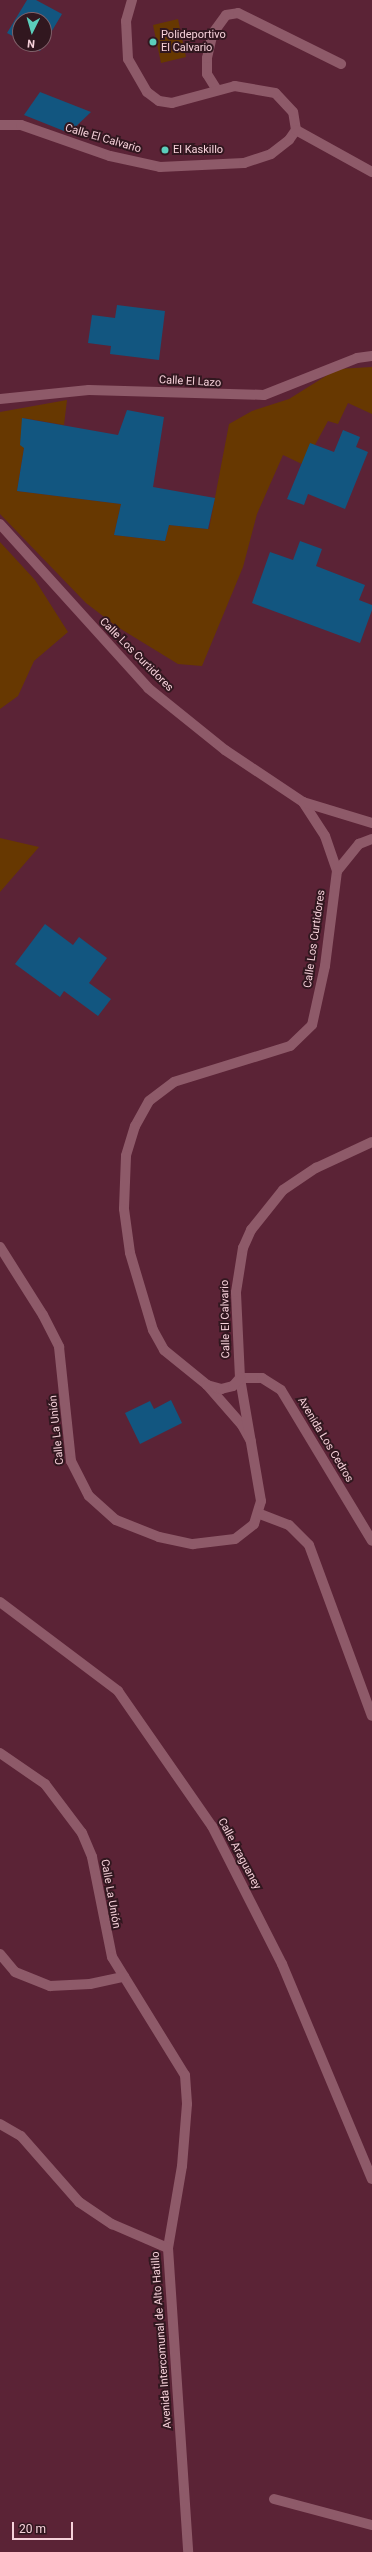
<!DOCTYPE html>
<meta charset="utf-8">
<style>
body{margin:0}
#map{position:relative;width:372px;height:2552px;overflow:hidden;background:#5b2336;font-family:Roboto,sans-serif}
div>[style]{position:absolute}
.green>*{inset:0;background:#673801}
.building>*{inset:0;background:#125680}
.street>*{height:10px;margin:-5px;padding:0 5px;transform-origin:5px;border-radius:5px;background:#8e5a69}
.dots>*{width:11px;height:11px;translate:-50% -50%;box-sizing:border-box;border:2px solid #31171f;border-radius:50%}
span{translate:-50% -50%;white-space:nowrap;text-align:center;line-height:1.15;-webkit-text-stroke:4px #31171f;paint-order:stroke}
.poi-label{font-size:11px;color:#f6d1da}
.left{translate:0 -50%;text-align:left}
.street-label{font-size:11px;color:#f6d1da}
.north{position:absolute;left:12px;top:12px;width:40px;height:40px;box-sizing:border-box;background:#31171f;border:1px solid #80616a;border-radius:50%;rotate:185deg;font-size:11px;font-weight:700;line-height:16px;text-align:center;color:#f6d1da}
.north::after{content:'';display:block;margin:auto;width:14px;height:18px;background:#5bcebc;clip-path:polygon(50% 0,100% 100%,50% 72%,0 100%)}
.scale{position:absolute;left:12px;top:2522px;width:61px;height:18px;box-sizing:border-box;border:2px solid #f6d1da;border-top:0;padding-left:5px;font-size:12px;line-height:14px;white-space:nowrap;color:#f6d1da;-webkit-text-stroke:3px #31171f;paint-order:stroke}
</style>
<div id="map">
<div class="green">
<i style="clip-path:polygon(178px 19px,186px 57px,161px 63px,153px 25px)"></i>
<i style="clip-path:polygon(372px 367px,372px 414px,348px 403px,338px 424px,328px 421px,304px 465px,283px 455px,257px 514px,243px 567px,202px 666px,178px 664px,116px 626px,86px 603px,0 514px,0 412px,67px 400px,64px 425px,23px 418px,24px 448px,17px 491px,121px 504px,114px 535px,165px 541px,169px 525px,209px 529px,229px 424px,252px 411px,289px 399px,337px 369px)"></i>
<i style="clip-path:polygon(0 542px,35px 580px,68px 632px,34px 661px,18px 696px,0 709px)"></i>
<i style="clip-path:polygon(0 838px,39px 847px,0 892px)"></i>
</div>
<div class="building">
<i style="clip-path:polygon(27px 0,36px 0,62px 14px,40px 51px,28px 44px,44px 44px,44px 20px,20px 20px,20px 40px,7px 33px)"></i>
<i style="clip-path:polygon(40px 92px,91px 112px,69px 133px,24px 115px)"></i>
<i style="clip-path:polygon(117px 305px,165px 311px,159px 360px,110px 354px,111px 346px,88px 343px,92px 315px,115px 318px)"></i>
<i style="clip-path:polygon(127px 410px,164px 417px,153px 487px,215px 498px,208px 529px,169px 525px,165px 541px,114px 535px,121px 504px,17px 491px,24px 448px,20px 445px,22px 418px,118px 435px)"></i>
<i style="clip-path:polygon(343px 430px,360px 437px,356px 447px,368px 452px,345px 509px,308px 494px,304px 505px,287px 499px,310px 443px,334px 452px)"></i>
<i style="clip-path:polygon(300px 541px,322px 549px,316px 566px,365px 585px,359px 600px,372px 605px,372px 610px,360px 643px,252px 603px,270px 552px,293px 560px)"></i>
<i style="clip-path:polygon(45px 924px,73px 945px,79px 937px,107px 958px,89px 983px,111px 999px,98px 1016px,64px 991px,60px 997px,15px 964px)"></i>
<i style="clip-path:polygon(171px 1400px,182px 1423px,140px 1444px,125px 1413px,150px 1401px,154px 1409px)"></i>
</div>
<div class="street">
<i style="left:217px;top:90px;width:19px;rotate:-122deg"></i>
<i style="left:207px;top:74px;width:16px;rotate:-90deg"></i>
<i style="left:207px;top:58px;width:26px;rotate:-77deg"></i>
<i style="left:213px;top:33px;width:22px;rotate:-54deg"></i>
<i style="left:226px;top:15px;width:12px;rotate:-9deg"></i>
<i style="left:238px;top:13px;width:115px;rotate:26.3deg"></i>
<i style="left:0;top:125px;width:21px"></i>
<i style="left:21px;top:125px;width:94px;rotate:19.2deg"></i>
<i style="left:110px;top:156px;width:51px;rotate:12.4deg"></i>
<i style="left:160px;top:167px;width:84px;rotate:-2.7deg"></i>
<i style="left:244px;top:163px;width:28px;rotate:-18deg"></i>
<i style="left:271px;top:154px;width:23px;rotate:-38deg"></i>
<i style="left:289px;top:140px;width:12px;rotate:-55deg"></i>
<i style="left:296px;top:130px;width:18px;rotate:-99deg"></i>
<i style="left:293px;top:112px;width:26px;rotate:-133deg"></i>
<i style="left:275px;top:93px;width:41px;rotate:-170.1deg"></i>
<i style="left:235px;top:86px;width:65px;rotate:164.9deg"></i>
<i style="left:172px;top:103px;width:13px;rotate:-171deg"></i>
<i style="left:159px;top:101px;width:15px;rotate:-143deg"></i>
<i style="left:147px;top:92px;width:38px;rotate:-120deg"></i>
<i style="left:128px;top:59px;width:38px;rotate:-93deg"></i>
<i style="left:126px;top:21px;width:22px;rotate:-74deg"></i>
<i style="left:296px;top:130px;width:87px;rotate:28.9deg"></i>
<i style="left:0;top:399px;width:89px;rotate:-5.8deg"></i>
<i style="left:89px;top:390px;width:175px;rotate:1.6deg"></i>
<i style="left:264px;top:395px;width:100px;rotate:-21.7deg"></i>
<i style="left:357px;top:358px;width:15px;rotate:-8deg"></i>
<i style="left:0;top:524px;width:221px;rotate:47.9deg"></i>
<i style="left:148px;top:688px;width:99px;rotate:38.8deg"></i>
<i style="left:225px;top:750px;width:94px;rotate:33.7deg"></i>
<i style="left:303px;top:802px;width:40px;rotate:57.1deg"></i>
<i style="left:325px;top:836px;width:37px;rotate:71deg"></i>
<i style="left:337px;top:871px;width:96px;rotate:97.2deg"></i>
<i style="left:325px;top:966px;width:60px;rotate:102.4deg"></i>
<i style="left:312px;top:1025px;width:30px;rotate:136deg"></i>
<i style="left:290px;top:1046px;width:121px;rotate:162.8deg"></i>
<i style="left:174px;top:1082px;width:31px;rotate:143deg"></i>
<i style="left:149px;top:1101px;width:29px;rotate:119deg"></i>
<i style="left:135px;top:1126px;width:31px;rotate:107deg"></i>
<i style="left:126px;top:1156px;width:53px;rotate:92.2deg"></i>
<i style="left:124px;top:1209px;width:44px;rotate:82.2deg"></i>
<i style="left:130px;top:1253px;width:80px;rotate:73.4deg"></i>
<i style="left:153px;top:1330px;width:23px;rotate:61deg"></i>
<i style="left:164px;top:1350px;width:55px;rotate:39.1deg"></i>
<i style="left:207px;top:1385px;width:53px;rotate:48.8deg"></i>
<i style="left:242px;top:1425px;width:18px;rotate:61deg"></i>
<i style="left:303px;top:802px;width:72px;rotate:16.9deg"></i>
<i style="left:337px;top:871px;width:35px;rotate:-51deg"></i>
<i style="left:359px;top:844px;width:14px;rotate:-21deg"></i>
<i style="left:0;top:1247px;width:80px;rotate:57.7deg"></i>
<i style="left:43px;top:1315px;width:36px;rotate:63deg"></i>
<i style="left:59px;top:1347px;width:115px;rotate:84deg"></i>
<i style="left:71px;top:1461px;width:39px;rotate:63deg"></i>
<i style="left:89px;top:1496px;width:36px;rotate:42deg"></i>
<i style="left:116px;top:1520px;width:46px;rotate:21.6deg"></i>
<i style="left:159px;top:1537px;width:35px;rotate:12deg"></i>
<i style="left:193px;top:1544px;width:42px;rotate:-6.8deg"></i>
<i style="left:235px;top:1539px;width:24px;rotate:-38deg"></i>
<i style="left:254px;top:1524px;width:24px;rotate:-73deg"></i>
<i style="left:261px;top:1501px;width:125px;rotate:-99.7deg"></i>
<i style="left:240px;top:1378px;width:86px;rotate:-92.7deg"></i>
<i style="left:236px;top:1292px;width:45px;rotate:-81deg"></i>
<i style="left:243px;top:1248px;width:20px;rotate:-66deg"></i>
<i style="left:251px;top:1230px;width:51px;rotate:-51.3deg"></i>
<i style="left:283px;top:1190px;width:40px;rotate:-34deg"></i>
<i style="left:316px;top:1168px;width:62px;rotate:-24.9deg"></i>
<i style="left:240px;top:1378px;width:22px"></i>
<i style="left:262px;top:1378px;width:22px;rotate:32deg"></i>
<i style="left:281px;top:1390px;width:176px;rotate:58.9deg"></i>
<i style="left:207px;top:1385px;width:15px;rotate:16deg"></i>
<i style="left:221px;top:1389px;width:12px;rotate:-14deg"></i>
<i style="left:233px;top:1386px;width:11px;rotate:-49deg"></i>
<i style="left:260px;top:1514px;width:31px;rotate:21deg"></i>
<i style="left:289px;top:1525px;width:28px;rotate:45deg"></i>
<i style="left:309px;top:1545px;width:182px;rotate:69.8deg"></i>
<i style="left:0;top:1602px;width:148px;rotate:37deg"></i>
<i style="left:118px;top:1691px;width:165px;rotate:55.2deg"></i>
<i style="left:212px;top:1826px;width:155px;rotate:63.1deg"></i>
<i style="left:282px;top:1964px;width:233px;rotate:67.3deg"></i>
<i style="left:0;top:1753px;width:55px;rotate:34.6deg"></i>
<i style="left:45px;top:1784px;width:61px;rotate:52.9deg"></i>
<i style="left:82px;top:1833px;width:26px;rotate:67deg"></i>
<i style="left:92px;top:1857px;width:102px;rotate:78.7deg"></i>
<i style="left:112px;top:1957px;width:139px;rotate:58.3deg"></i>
<i style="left:185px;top:2075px;width:29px;rotate:86deg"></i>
<i style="left:187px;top:2104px;width:62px;rotate:94.6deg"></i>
<i style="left:182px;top:2166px;width:83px;rotate:99.7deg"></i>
<i style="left:168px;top:2248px;width:305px;rotate:86.2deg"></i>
<i style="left:0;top:1954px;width:23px;rotate:50deg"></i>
<i style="left:15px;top:1972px;width:38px;rotate:22deg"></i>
<i style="left:50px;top:1986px;width:40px;rotate:-2.9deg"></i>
<i style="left:90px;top:1984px;width:35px;rotate:-12deg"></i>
<i style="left:0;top:2124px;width:24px;rotate:30deg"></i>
<i style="left:21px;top:2136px;width:88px;rotate:48.7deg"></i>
<i style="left:79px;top:2202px;width:40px;rotate:34deg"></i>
<i style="left:112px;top:2224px;width:61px;rotate:23.2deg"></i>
<i style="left:274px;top:2499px;width:101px;rotate:14.9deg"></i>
</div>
<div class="dots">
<i style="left:153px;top:42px;background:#5bcebc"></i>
<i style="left:165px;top:150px;background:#5bcebc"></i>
</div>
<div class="poi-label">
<span class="left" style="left:161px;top:42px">Polideportivo<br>El Calvario</span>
<span class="left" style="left:173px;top:150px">El Kaskillo</span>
</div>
<div class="street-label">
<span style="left:103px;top:139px;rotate:16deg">Calle El Calvario</span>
<span style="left:190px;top:382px;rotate:3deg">Calle El Lazo</span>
<span style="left:136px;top:655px;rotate:45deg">Calle Los Curtidores</span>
<span style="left:315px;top:939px;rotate:-82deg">Calle Los Curtidores</span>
<span style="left:226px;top:1319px;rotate:-91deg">Calle El Calvario</span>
<span style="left:57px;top:1430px;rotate:-96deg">Calle La Unión</span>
<span style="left:325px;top:1440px;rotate:59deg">Avenida Los Cedros</span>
<span style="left:239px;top:1854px;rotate:62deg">Calle Araguaney</span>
<span style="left:110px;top:1894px;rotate:80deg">Calle La Unión</span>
<span style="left:162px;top:2340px;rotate:-94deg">Avenida Intercomunal de Alto Hatillo</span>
</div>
<div class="north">N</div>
<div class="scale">20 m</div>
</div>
